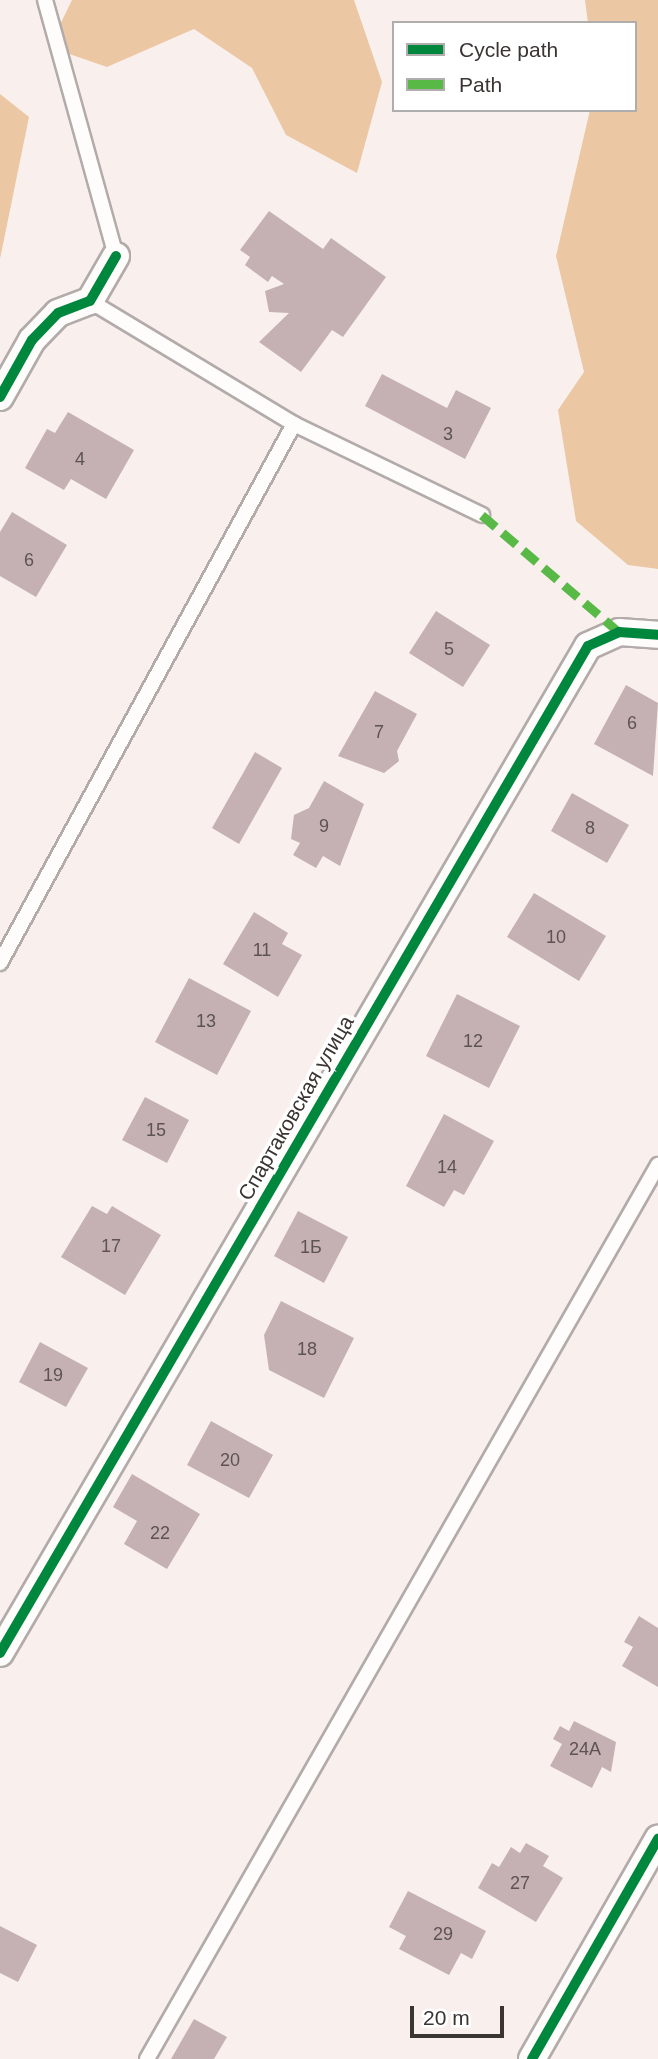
<!DOCTYPE html>
<meta charset="utf-8">
<style>
body{margin:0}
#map{position:relative;width:658px;height:2059px;overflow:hidden;background:#f9f0ee;font-family:Arial,sans-serif}
div>[style]{position:absolute}
.forest>*{inset:0;background:#ecc7a4}
.building>*{inset:0;background:#c5b1b3}
.roads{filter:drop-shadow(2px 0 #b2aba9) drop-shadow(-2px 0 #b2aba9) drop-shadow(0 2px #b2aba9) drop-shadow(0 -2px #b2aba9)}
.lane>*{height:14px;margin:-7px;padding:0 7px;transform-origin:7px;border-radius:7px;background:#fefdfc}
.street>*{height:26px;margin:-13px;padding:0 13px;transform-origin:13px;border-radius:13px;background:#fefdfc}
.quiet>*{height:9px;margin-top:-4.5px;transform-origin:0;background:repeating-linear-gradient(90deg,#58b947 0 18px,transparent 0 27px)}
.cycleway>*{height:10px;margin:-5px;padding:0 5px;transform-origin:5px;border-radius:5px;background:#00873e}
span{translate:-50% -50%;white-space:nowrap;text-align:center;line-height:1.15;-webkit-text-stroke:7px #fff;paint-order:stroke}
.number-label{font-size:18px;color:#5d5352}
.number-label span{-webkit-text-stroke-width:0}
.street-label{font-size:21px;color:#3a3432}
.legend{position:absolute;left:392px;top:21px;width:245px;height:91px;box-sizing:border-box;background:#fff;border:2px solid #b0aead;margin:0;padding:9px 12px;list-style:none;font-size:21px;color:#3a3432}
.legend li{display:flex;align-items:center;gap:14px;height:35px}
.legend b{width:35px;border:2px solid #b0aead}
.scale{position:absolute;left:410px;top:2006px;width:94px;height:32px;box-sizing:border-box;border:4px solid #3a3432;border-top:0;padding-left:9px;font-size:21px;line-height:24px;white-space:nowrap;color:#3a3432;-webkit-text-stroke:5px #fff;paint-order:stroke}
</style>
<div id="map">
<div class="forest">
<i style="clip-path:polygon(72px 0,354px 0,382px 82px,357px 173px,286px 135px,252px 68px,194px 29px,107px 67px,49px 47px)"></i>
<i style="clip-path:polygon(585px 0,658px 0,658px 569px,628px 565px,576px 521px,558px 410px,584px 372px,556px 256px,590px 110px,635px 110px,635px 23px,588px 23px)"></i>
<i style="clip-path:polygon(0 94px,29px 117px,0 259px)"></i>
</div>
<div class="building">
<i style="clip-path:polygon(269px 211px,323px 249px,331px 238px,386px 277px,343px 337px,332px 330px,301px 372px,259px 342px,289px 313px,269px 312px,265px 291px,284px 284px,272px 276px,268px 282px,245px 265px,250px 257px,240px 250px)"></i>
<i style="clip-path:polygon(382px 374px,447px 408px,456px 390px,491px 408px,465px 459px,365px 406px)"></i>
<i style="clip-path:polygon(68px 412px,134px 450px,106px 499px,71px 479px,64px 490px,25px 468px,47px 429px,55px 433px)"></i>
<i style="clip-path:polygon(12px 512px,67px 545px,36px 597px,0 576px,0 532px)"></i>
<i style="clip-path:polygon(436px 611px,490px 645px,463px 687px,409px 653px)"></i>
<i style="clip-path:polygon(626px 685px,658px 703px,653px 776px,594px 744px)"></i>
<i style="clip-path:polygon(375px 691px,417px 714px,397px 751px,399px 761px,384px 773px,338px 756px)"></i>
<i style="clip-path:polygon(255px 752px,282px 768px,239px 844px,212px 828px)"></i>
<i style="clip-path:polygon(324px 781px,364px 804px,340px 866px,323px 856px,316px 868px,293px 855px,300px 843px,291px 839px,294px 815px,309px 808px)"></i>
<i style="clip-path:polygon(572px 793px,629px 825px,607px 863px,551px 831px)"></i>
<i style="clip-path:polygon(534px 893px,606px 936px,579px 981px,507px 937px)"></i>
<i style="clip-path:polygon(254px 912px,288px 933px,282px 944px,302px 955px,278px 997px,223px 964px)"></i>
<i style="clip-path:polygon(189px 978px,251px 1011px,217px 1075px,155px 1042px)"></i>
<i style="clip-path:polygon(457px 994px,520px 1026px,489px 1088px,426px 1056px)"></i>
<i style="clip-path:polygon(145px 1097px,189px 1120px,167px 1163px,122px 1140px)"></i>
<i style="clip-path:polygon(444px 1114px,494px 1141px,464px 1195px,454px 1190px,444px 1207px,406px 1186px)"></i>
<i style="clip-path:polygon(92px 1206px,107px 1214px,112px 1206px,161px 1235px,125px 1295px,61px 1257px)"></i>
<i style="clip-path:polygon(298px 1211px,348px 1237px,324px 1283px,274px 1256px)"></i>
<i style="clip-path:polygon(281px 1301px,354px 1338px,324px 1398px,269px 1370px,264px 1335px)"></i>
<i style="clip-path:polygon(40px 1342px,88px 1368px,66px 1407px,19px 1382px)"></i>
<i style="clip-path:polygon(211px 1421px,273px 1455px,249px 1498px,187px 1465px)"></i>
<i style="clip-path:polygon(132px 1474px,200px 1514px,167px 1569px,124px 1544px,137px 1521px,113px 1507px)"></i>
<i style="clip-path:polygon(639px 1616px,658px 1628px,658px 1687px,622px 1666px,633px 1647px,624px 1642px)"></i>
<i style="clip-path:polygon(574px 1721px,616px 1742px,611px 1772px,602px 1767px,592px 1788px,550px 1766px,562px 1744px,553px 1739px,560px 1726px,569px 1731px)"></i>
<i style="clip-path:polygon(526px 1843px,549px 1856px,543px 1866px,563px 1878px,536px 1922px,478px 1888px,492px 1863px,499px 1867px,511px 1847px,520px 1853px)"></i>
<i style="clip-path:polygon(408px 1891px,486px 1931px,472px 1959px,461px 1953px,449px 1975px,399px 1949px,406px 1936px,389px 1927px)"></i>
<i style="clip-path:polygon(0 1926px,37px 1945px,18px 1982px,0 1973px)"></i>
<i style="clip-path:polygon(194px 2019px,227px 2037px,214px 2059px,171px 2059px)"></i>
</div>
<div class="roads">
<div class="lane">
<i style="left:45px;top:0;width:266px;rotate:74.5deg"></i>
<i style="left:90px;top:301px;width:238px;rotate:31.1deg"></i>
<i style="left:294px;top:424px;width:209px;rotate:25.8deg"></i>
<i style="left:0;top:963px;width:614px;rotate:-61.39deg"></i>
<i style="left:147px;top:2059px;width:1030px;rotate:-60.25deg"></i>
</div>
<div class="street">
<i style="left:0;top:397px;width:65px;rotate:-60.7deg"></i>
<i style="left:32px;top:340px;width:37px;rotate:-46deg"></i>
<i style="left:58px;top:313px;width:34px;rotate:-21deg"></i>
<i style="left:90px;top:301px;width:52px;rotate:-60deg"></i>
<i style="left:0;top:1653px;width:1166px;rotate:-59.72deg"></i>
<i style="left:588px;top:646px;width:34px;rotate:-24deg"></i>
<i style="left:619px;top:632px;width:39px;rotate:4deg"></i>
<i style="left:532px;top:2059px;width:254px;rotate:-60.2deg"></i>
</div>
</div>
<div class="quiet">
<i style="left:482px;top:515px;width:180px;rotate:40.5deg"></i>
</div>
<div class="cycleway">
<i style="left:0;top:397px;width:65px;rotate:-60.7deg"></i>
<i style="left:32px;top:340px;width:37px;rotate:-46deg"></i>
<i style="left:58px;top:313px;width:34px;rotate:-21deg"></i>
<i style="left:90px;top:301px;width:52px;rotate:-60deg"></i>
<i style="left:0;top:1653px;width:1166px;rotate:-59.72deg"></i>
<i style="left:588px;top:646px;width:34px;rotate:-24deg"></i>
<i style="left:619px;top:632px;width:39px;rotate:4deg"></i>
<i style="left:532px;top:2059px;width:254px;rotate:-60.2deg"></i>
</div>
<div class="number-label">
<span style="left:448px;top:434px">3</span>
<span style="left:80px;top:459px">4</span>
<span style="left:29px;top:560px">6</span>
<span style="left:449px;top:649px">5</span>
<span style="left:632px;top:723px">6</span>
<span style="left:379px;top:732px">7</span>
<span style="left:324px;top:826px">9</span>
<span style="left:590px;top:828px">8</span>
<span style="left:556px;top:937px">10</span>
<span style="left:262px;top:950px">11</span>
<span style="left:206px;top:1021px">13</span>
<span style="left:473px;top:1041px">12</span>
<span style="left:156px;top:1130px">15</span>
<span style="left:447px;top:1167px">14</span>
<span style="left:111px;top:1246px">17</span>
<span style="left:311px;top:1247px">1Б</span>
<span style="left:307px;top:1349px">18</span>
<span style="left:53px;top:1375px">19</span>
<span style="left:230px;top:1460px">20</span>
<span style="left:160px;top:1533px">22</span>
<span style="left:585px;top:1749px">24А</span>
<span style="left:520px;top:1883px">27</span>
<span style="left:443px;top:1934px">29</span>
</div>
<div class="street-label">
<span style="left:296px;top:1108px;rotate:-60deg">Спартаковская улица</span>
</div>
<ul class="legend">
<li><b style="height:9px;background:#00873e"></b>Cycle path</li>
<li><b style="height:9px;background:#58b947"></b>Path</li>
</ul>
<div class="scale">20 m</div>
</div>
